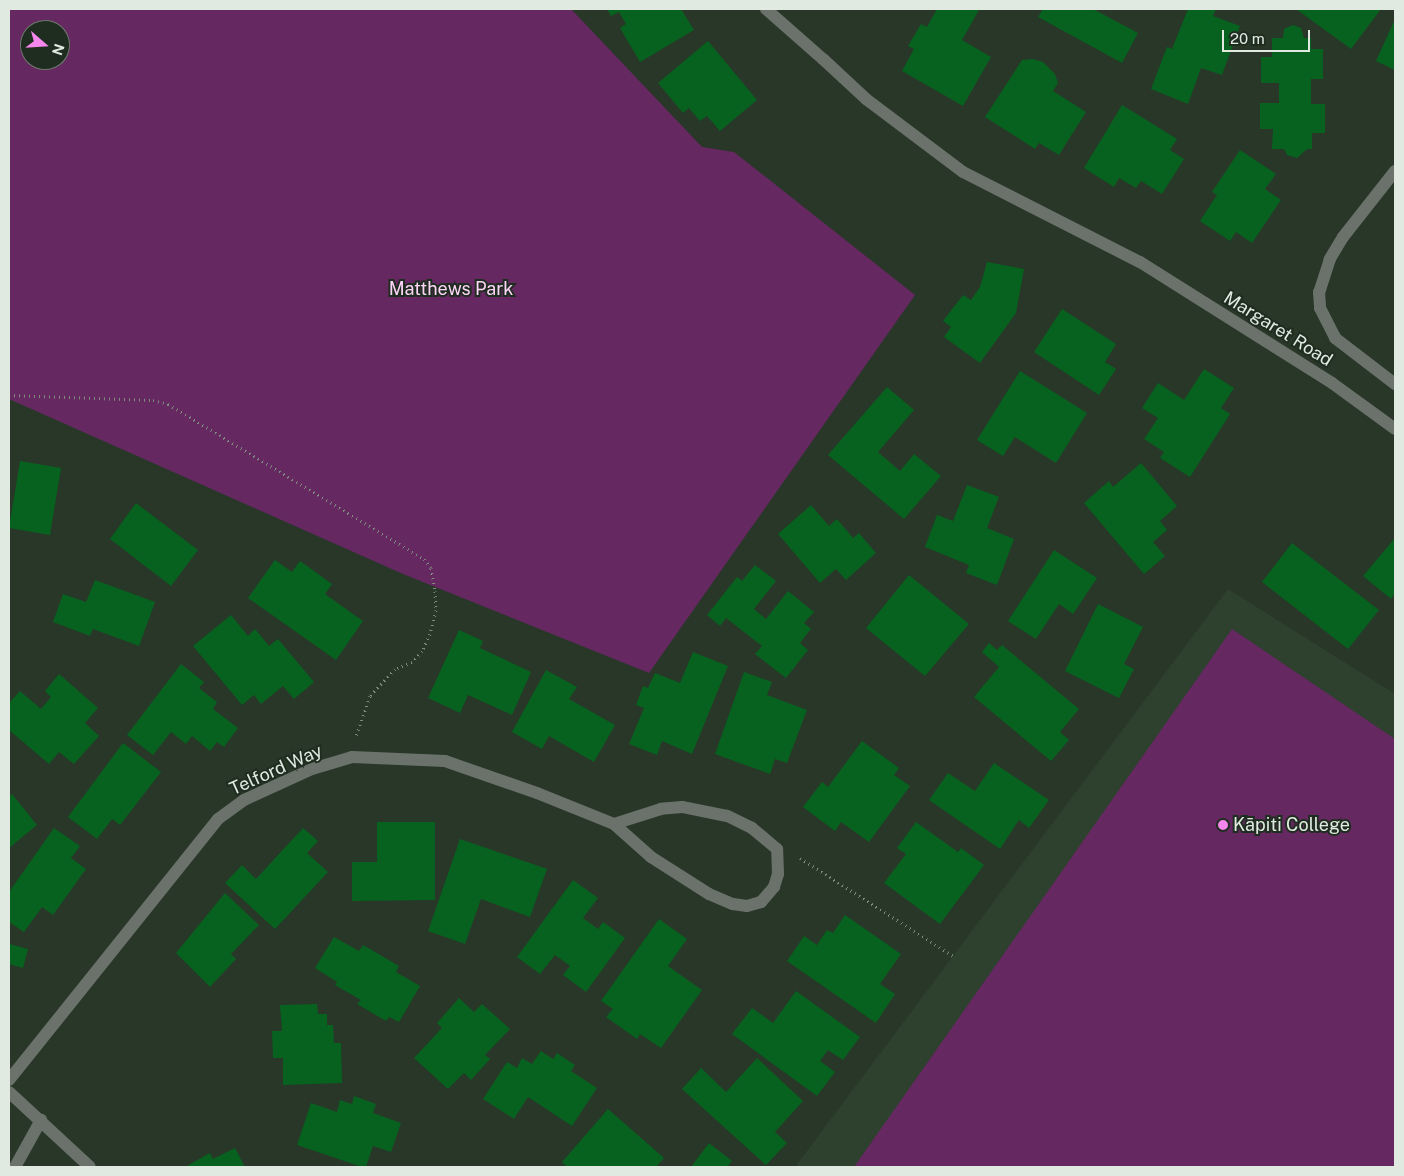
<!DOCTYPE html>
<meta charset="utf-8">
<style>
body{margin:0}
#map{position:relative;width:1404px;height:1176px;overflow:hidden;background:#293729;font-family:"Public Sans",sans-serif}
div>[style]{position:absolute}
.built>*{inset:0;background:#2d412e}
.green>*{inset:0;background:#652860}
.building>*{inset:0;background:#06621e}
.path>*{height:3px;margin-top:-1.5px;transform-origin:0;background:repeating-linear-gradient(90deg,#7f8b7f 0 1px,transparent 0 5px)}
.service>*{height:12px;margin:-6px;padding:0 6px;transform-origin:6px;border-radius:6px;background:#6b726b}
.minor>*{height:12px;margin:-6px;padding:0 6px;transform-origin:6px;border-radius:6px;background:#6b726b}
.dots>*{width:14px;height:14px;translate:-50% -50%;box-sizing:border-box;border:2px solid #1f2d20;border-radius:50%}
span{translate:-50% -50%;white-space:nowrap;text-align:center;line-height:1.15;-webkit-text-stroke:4px #1f2d20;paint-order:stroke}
.park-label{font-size:18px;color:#fdd5f7}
.street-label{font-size:18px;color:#e1eae1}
.poi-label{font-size:18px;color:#e1eae1}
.left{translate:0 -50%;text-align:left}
.frame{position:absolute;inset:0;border:10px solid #e1eae1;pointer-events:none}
.north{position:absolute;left:20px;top:20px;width:50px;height:50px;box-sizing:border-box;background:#1f2d20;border:1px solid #6d796d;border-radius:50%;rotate:109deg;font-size:14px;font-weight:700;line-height:20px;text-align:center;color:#e1eae1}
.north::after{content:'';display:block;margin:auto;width:18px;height:22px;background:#f688ed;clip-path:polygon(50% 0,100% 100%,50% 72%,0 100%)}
.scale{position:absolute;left:1222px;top:30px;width:88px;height:22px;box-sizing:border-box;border:2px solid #e1eae1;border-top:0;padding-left:6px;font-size:15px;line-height:18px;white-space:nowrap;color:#e1eae1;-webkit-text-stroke:4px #1f2d20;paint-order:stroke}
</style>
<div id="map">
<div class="built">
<i style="clip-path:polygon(1228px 589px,1395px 694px,1395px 1167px,795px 1167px)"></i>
</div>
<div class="green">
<i style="clip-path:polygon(evenodd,9px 9px,571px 9px,702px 147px,734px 152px,915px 295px,649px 673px,403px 574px,9px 399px,9px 9px,30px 30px,60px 30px,60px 60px,30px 60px,30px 30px)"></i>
<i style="clip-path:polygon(1232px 629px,1395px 739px,1395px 1167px,854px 1167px)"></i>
</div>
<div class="building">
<i style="clip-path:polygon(607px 9px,681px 9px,694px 30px,640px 62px,620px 28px,626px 24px,619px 12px,611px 16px)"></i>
<i style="clip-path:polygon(937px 9px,979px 10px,962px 40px,991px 57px,963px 106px,902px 71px,914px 49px,908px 46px,921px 24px,927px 27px)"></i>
<i style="clip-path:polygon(1043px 9px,1093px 9px,1138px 33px,1122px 63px,1038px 17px)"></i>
<i style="clip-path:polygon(1188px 9px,1216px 9px,1213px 16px,1240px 26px,1222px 75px,1201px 68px,1188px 104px,1151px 89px,1167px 47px,1172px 49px)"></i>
<i style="clip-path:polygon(1296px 9px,1381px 9px,1351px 49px)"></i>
<i style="clip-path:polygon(1395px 19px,1395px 70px,1376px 61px)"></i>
<i style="clip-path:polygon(1293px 25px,1301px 28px,1304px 38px,1311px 38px,1311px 49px,1323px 49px,1323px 79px,1311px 79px,1311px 104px,1325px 104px,1325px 133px,1312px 133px,1312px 149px,1307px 149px,1297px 158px,1287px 155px,1284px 149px,1272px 149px,1273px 129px,1260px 129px,1260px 103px,1279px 103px,1279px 83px,1261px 83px,1261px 57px,1272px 57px,1272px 38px,1283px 38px,1284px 29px)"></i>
<i style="clip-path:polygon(708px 41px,757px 100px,720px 131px,707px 116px,700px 121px,689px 108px,683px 113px,658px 83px)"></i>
<i style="clip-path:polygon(1033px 59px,1043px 62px,1055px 74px,1058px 83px,1053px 91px,1086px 112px,1059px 155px,1039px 143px,1035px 149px,985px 117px,1022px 60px)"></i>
<i style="clip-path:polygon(1122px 105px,1177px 139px,1170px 150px,1184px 159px,1162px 194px,1141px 181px,1136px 188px,1119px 178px,1114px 187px,1084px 168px)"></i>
<i style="clip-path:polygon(1240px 150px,1276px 174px,1265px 189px,1281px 200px,1252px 243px,1236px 232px,1230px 241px,1200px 221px,1217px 195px,1212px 192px)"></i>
<i style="clip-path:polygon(987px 262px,1024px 269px,1016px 313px,980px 363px,944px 337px,951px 327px,943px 321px,963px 295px,971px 300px,980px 287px)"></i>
<i style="clip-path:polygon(1062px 309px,1116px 344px,1105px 362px,1116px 369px,1099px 395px,1034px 352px)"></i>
<i style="clip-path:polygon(1204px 369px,1234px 388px,1221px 408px,1230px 414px,1190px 477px,1160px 458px,1164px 452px,1144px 439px,1158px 418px,1142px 408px,1158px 383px,1184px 400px)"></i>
<i style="clip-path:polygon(1020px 371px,1087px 413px,1056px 463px,1015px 437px,1003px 456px,977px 440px)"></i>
<i style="clip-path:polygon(887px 387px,914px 410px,878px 452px,900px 471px,914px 454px,941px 476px,904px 519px,828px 455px)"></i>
<i style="clip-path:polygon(20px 461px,61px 468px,50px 535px,9px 528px)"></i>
<i style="clip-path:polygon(1141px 463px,1177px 506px,1160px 521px,1167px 530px,1153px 542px,1165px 556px,1144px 574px,1084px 503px,1109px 481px,1113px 487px)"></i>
<i style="clip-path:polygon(967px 485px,999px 497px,987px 528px,1014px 539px,997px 585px,966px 573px,969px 565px,925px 547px,937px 515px,953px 521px)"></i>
<i style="clip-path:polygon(136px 503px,198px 550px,171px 586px,110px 539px)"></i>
<i style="clip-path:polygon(811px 505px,829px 526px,837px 519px,853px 538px,859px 533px,876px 553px,846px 580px,836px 569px,820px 583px,778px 534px)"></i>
<i style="clip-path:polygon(1395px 538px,1395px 593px,1391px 599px,1363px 576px)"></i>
<i style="clip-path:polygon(1292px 543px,1379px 610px,1348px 649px,1262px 582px)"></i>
<i style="clip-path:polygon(1054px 550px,1097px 578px,1073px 614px,1059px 604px,1036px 639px,1008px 621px)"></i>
<i style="clip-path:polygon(275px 560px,292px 572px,300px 561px,332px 584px,325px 594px,363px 621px,336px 660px,248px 598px)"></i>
<i style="clip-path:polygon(755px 565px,776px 581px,754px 609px,766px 619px,788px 591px,814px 612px,804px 623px,811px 629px,800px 643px,808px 650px,786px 678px,755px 654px,762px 646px,726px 618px,720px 626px,707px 615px,737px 577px,742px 581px)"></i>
<i style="clip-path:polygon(909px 575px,969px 624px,925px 676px,866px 628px)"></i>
<i style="clip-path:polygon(95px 580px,155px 602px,139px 646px,93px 629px,90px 636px,53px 622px,63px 594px,86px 602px)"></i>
<i style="clip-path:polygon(1098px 604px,1143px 627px,1124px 664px,1134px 669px,1119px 698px,1065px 671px)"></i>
<i style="clip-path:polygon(231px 615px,248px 636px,255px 629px,269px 646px,278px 639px,314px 682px,294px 699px,283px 686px,261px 704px,254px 695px,242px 705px,193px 646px)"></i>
<i style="clip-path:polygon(459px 630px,483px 641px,480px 648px,531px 672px,512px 715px,468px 695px,460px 713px,428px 698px)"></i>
<i style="clip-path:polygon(989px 643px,997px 650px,1002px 645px,1079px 709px,1060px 732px,1069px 740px,1051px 761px,974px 697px,999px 667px,982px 652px)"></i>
<i style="clip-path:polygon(693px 652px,728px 666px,692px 754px,662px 741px,657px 755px,629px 744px,644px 708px,636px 705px,643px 686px,648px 688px,655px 673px,680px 683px)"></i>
<i style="clip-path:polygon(181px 664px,204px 682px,199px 688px,217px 702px,213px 709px,238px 728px,224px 747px,217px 742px,210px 751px,192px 736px,186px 744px,171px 732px,153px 755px,127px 735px)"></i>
<i style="clip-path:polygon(546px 670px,577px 687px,569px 699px,615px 725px,594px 762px,549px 736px,542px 749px,512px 732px)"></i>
<i style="clip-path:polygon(744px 672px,772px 682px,767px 695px,807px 710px,787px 763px,775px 759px,770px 774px,715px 754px)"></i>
<i style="clip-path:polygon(59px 674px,98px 708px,85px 723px,99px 736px,74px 764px,59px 752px,49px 764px,9px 730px,9px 703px,20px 691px,41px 709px,51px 697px,45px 691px)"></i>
<i style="clip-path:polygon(862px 741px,899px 768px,894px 775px,910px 786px,869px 842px,841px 822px,835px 831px,803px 807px,822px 782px,828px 787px)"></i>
<i style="clip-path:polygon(123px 743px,161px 772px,120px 825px,112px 819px,97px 839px,68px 817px)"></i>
<i style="clip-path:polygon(994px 763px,1049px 800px,1029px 828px,1019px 820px,1000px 849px,929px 800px,948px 773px,975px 791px)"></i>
<i style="clip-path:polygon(12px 794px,37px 825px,9px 848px,9px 797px)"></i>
<i style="clip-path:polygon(377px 822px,435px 822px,435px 900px,352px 901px,352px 862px,377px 862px)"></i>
<i style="clip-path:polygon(916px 822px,958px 852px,961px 848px,984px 865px,940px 924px,884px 883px,906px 854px,897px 848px)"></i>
<i style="clip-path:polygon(54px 828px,80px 846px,71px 858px,86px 869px,53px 915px,42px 907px,24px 932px,9px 922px,9px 892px)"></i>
<i style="clip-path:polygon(303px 828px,318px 841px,307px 853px,328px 872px,275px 929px,225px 883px,242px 865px,256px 879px)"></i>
<i style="clip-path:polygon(460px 839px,547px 869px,530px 917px,481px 899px,465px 944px,428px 931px)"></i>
<i style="clip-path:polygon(573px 880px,598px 898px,583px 918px,598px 929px,603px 922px,625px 938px,586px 992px,563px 975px,570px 966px,555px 955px,540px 974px,517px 957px)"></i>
<i style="clip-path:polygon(225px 893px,259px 925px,231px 954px,236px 959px,210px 987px,176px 953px)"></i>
<i style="clip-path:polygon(845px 915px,901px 954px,880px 984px,895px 994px,876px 1023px,787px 961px,804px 936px,817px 945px,827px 930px,833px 933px)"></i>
<i style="clip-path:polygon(659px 919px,687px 939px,668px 966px,702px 990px,661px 1048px,640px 1034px,637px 1039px,606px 1017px,613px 1009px,601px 1001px)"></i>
<i style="clip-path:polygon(334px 937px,359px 951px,363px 945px,399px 966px,396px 972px,420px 986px,399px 1022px,389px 1017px,386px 1021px,357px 1004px,361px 1000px,335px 985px,337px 982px,315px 968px)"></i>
<i style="clip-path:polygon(9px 944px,28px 949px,23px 968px,9px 964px)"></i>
<i style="clip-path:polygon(796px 991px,860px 1037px,843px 1060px,828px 1050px,820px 1061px,835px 1072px,817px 1096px,732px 1034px,752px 1008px,773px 1023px)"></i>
<i style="clip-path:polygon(459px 998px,474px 1012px,482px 1004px,510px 1029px,485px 1055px,490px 1059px,471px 1080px,464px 1073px,448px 1089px,414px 1058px,442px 1028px,437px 1023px)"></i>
<i style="clip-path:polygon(317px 1004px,318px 1014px,327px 1014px,327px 1025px,333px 1025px,334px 1043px,341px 1043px,342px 1083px,283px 1085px,283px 1058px,273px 1058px,272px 1031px,282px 1031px,280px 1005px)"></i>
<i style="clip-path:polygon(541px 1051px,553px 1059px,557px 1053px,575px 1065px,571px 1071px,597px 1088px,572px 1126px,528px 1097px,514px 1119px,483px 1099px,507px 1062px,517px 1068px,522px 1058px,532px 1064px)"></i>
<i style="clip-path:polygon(757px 1058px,803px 1101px,775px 1132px,787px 1143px,766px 1165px,682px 1089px,701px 1068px,726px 1092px)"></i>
<i style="clip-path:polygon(354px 1096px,376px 1104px,373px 1113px,401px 1123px,391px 1152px,373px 1146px,366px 1167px,362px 1167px,297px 1145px,311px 1103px,337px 1112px,340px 1100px,352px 1104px)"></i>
<i style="clip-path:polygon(608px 1109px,664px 1158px,656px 1167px,567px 1167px,562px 1162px)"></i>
<i style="clip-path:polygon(709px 1143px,732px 1161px,727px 1167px,691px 1167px)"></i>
<i style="clip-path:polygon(235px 1148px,245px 1167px,185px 1167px,210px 1153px,213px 1159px)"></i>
</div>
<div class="path">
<i style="left:9px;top:395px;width:144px;rotate:2deg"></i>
<i style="left:153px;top:400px;width:16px;rotate:15deg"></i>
<i style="left:168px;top:404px;width:299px;rotate:31.2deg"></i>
<i style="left:424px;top:559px;width:11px;rotate:52deg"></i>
<i style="left:431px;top:568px;width:23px;rotate:80deg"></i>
<i style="left:435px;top:591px;width:19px;rotate:87deg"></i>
<i style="left:436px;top:610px;width:25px;rotate:104deg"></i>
<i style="left:430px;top:634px;width:19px;rotate:115deg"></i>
<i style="left:422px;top:651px;width:15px;rotate:132deg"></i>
<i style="left:412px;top:662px;width:18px;rotate:158deg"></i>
<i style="left:395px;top:669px;width:37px;rotate:133deg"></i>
<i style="left:370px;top:696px;width:42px;rotate:109.3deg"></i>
<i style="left:800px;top:858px;width:182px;rotate:32.6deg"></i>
</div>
<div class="service">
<i style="left:823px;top:59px;width:59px;rotate:42.9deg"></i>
<i style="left:866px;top:99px;width:121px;rotate:37deg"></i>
<i style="left:963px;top:172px;width:199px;rotate:27deg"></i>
</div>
<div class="minor">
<i style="left:766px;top:9px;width:76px;rotate:41.3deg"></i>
<i style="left:1395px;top:171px;width:84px;rotate:128.2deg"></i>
<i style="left:1343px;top:237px;width:26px;rotate:121deg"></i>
<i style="left:1330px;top:259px;width:35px;rotate:108deg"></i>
<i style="left:1319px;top:292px;width:16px;rotate:86deg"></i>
<i style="left:1320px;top:308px;width:34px;rotate:63deg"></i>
<i style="left:1335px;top:338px;width:76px;rotate:37.5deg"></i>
<i style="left:1140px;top:262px;width:227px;rotate:32.2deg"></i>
<i style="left:1332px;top:383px;width:78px;rotate:36.1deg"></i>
<i style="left:9px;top:1080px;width:334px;rotate:-51.3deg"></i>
<i style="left:218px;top:819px;width:32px;rotate:-36deg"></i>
<i style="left:244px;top:800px;width:75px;rotate:-24.5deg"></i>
<i style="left:312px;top:769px;width:42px;rotate:-16.7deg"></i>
<i style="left:352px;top:757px;width:93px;rotate:2.5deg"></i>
<i style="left:445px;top:761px;width:97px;rotate:19.2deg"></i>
<i style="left:537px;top:793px;width:83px;rotate:21.9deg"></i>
<i style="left:614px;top:824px;width:50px;rotate:41.7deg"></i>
<i style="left:651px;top:857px;width:69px;rotate:32.5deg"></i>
<i style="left:709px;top:894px;width:26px;rotate:23deg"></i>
<i style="left:733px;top:904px;width:14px;rotate:8deg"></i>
<i style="left:747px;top:906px;width:15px;rotate:-16deg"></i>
<i style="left:761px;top:902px;width:20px;rotate:-49deg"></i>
<i style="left:774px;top:887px;width:14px;rotate:-73deg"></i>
<i style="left:778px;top:874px;width:25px;rotate:-92deg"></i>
<i style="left:777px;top:849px;width:33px;rotate:-140deg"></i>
<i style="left:752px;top:828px;width:28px;rotate:-154deg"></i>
<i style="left:727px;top:816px;width:46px;rotate:-168.7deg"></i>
<i style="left:682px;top:807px;width:21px;rotate:175deg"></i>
<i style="left:661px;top:809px;width:49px;rotate:162.3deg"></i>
<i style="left:9px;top:1092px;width:110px;rotate:42.8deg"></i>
<i style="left:15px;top:1167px;width:54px;rotate:-61deg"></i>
</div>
<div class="dots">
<i style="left:1223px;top:825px;background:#f688ed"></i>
</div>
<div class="park-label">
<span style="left:451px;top:289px">Matthews Park</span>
</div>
<div class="street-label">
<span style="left:1278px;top:329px;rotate:32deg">Margaret Road</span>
<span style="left:276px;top:770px;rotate:-24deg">Telford Way</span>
</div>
<div class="poi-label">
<span class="left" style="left:1233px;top:825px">Kāpiti College</span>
</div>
<div class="frame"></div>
<div class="north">N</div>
<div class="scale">20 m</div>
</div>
